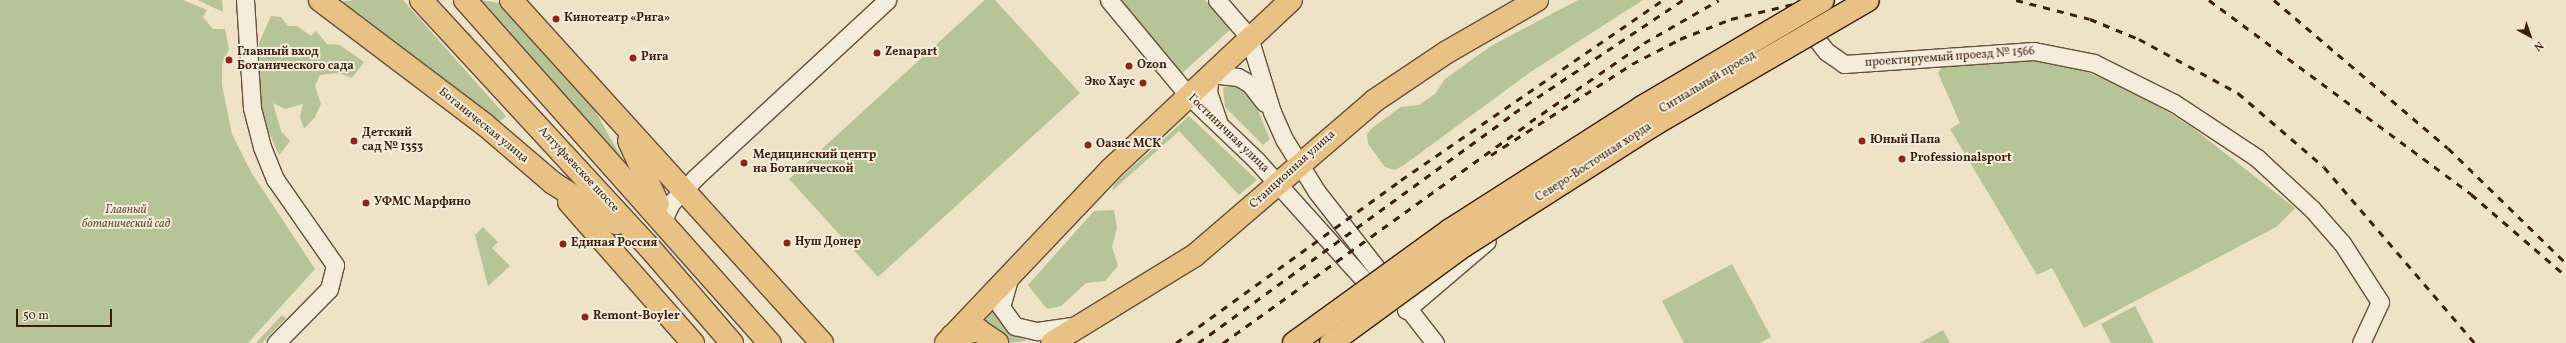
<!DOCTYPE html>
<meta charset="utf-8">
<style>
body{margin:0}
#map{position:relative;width:2566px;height:343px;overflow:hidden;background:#eee3c7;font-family:Vollkorn,serif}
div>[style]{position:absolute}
.green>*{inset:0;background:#b7c497}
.roads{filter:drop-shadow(1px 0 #694e3a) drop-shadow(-1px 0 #694e3a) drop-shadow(0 1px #694e3a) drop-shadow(0 -1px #694e3a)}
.minor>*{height:17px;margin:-8.5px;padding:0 8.5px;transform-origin:8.5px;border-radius:8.5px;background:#f4eddb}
.major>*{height:22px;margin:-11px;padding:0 11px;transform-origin:11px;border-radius:11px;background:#e7c284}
.rail>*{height:3px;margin-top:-1.5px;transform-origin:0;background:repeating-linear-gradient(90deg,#3d1d0b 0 7px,transparent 0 14px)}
.bridges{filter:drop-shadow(1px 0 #3d1d0b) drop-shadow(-1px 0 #3d1d0b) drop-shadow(0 1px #3d1d0b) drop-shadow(0 -1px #3d1d0b)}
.major-bridge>*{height:22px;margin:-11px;padding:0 11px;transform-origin:11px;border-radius:11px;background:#e7c284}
.dots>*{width:11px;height:11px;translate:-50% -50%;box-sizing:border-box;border:2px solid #f4eddb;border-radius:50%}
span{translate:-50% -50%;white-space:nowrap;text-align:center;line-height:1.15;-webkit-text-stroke:4px #f4eddb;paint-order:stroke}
.poi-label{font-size:12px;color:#3d1d0b;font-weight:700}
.left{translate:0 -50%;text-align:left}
.right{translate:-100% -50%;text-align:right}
.street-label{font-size:12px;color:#3d1d0b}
.park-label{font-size:12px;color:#624f35;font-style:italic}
.north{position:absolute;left:2510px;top:16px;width:40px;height:40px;-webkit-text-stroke:3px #f4eddb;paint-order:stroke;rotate:140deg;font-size:11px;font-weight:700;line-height:16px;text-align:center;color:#3d1d0b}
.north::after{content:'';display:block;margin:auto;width:14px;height:18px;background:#3d1d0b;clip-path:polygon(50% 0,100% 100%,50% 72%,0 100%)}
.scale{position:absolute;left:16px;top:309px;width:96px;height:18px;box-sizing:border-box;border:2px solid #3d1d0b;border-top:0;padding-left:5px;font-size:12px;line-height:14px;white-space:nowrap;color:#3d1d0b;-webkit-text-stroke:3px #f4eddb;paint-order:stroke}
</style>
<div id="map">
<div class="green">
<i style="clip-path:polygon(0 0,183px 0,207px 10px,203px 17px,213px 29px,225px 29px,229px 49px,222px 64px,222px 85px,232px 134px,251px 172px,315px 269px,248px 343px,0 343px)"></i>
<i style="clip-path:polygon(198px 0,222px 0,223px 12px,210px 6px)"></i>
<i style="clip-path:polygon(355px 0,403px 0,506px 116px,498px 123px,338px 2px)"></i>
<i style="clip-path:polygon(481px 0,500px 3px,590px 102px,623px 160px,483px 7px)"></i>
<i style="clip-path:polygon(985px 0,995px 0,1080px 93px,878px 277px,789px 179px)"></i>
<i style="clip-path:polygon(1117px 0,1205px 0,1232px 28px,1179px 76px)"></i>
<i style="clip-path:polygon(1578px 0,1643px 0,1529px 73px,1404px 165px,1395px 170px,1385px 167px,1379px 159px,1368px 144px,1367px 134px,1372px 128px,1401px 107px,1419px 105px,1435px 94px,1445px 79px,1491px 46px)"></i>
<i style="clip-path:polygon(271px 16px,281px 17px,288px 26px,297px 26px,311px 36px,316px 31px,327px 44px,340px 45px,364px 62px,352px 78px,338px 73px,320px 75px,315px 86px,321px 104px,315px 117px,304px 129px,300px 117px,303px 104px,285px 109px,273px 103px,281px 131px,290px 141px,279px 155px,263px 119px,258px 63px,259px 43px)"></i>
<i style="clip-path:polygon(2039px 60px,2072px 66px,2135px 91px,2193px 128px,2295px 208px,2276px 227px,2084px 328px,2052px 268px,2037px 275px,1950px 129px,1960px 123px,1938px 73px,1945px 63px)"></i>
<i style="clip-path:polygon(1227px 86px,1239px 87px,1253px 99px,1270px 139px,1263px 145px,1225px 107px,1223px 88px)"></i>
<i style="clip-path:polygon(1189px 116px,1257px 180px,1239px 195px,1179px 131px,1112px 191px,1115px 183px)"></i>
<i style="clip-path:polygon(1114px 210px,1117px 228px,1112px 247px,1118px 266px,1105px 281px,1086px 283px,1061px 306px,1047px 309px,1028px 285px,1094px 211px)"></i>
<i style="clip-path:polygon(483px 227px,498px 242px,492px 248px,510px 266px,488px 286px,475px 235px)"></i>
<i style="clip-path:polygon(1732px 264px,1771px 337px,1760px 343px,1684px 343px,1662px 301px)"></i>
<i style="clip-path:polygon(2135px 306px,2154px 343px,2111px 343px,2101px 324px)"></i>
<i style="clip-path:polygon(994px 310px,1006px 328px,1027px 341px,1009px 343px,1002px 331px,985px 321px)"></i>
<i style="clip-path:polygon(282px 315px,286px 318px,262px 343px,256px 343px)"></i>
<i style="clip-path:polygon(1943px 330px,1950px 343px,1920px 343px)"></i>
</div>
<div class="roads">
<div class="minor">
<i style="left:245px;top:0;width:108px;rotate:86.3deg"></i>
<i style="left:252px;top:108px;width:40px;rotate:75.6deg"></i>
<i style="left:262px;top:147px;width:35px;rotate:68deg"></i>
<i style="left:275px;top:179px;width:105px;rotate:55.1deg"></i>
<i style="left:335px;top:265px;width:25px;rotate:104deg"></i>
<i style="left:329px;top:289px;width:76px;rotate:134.5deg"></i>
<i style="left:1109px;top:0;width:122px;rotate:50.3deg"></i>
<i style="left:1187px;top:94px;width:97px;rotate:43.7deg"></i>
<i style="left:1257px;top:161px;width:163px;rotate:48deg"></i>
<i style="left:1366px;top:282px;width:19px;rotate:25deg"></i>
<i style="left:1217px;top:0;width:49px;rotate:49.1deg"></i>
<i style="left:1249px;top:37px;width:78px;rotate:73deg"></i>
<i style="left:1272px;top:112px;width:30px;rotate:66deg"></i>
<i style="left:1284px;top:139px;width:62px;rotate:58.1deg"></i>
<i style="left:1317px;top:192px;width:192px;rotate:52deg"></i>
<i style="left:1804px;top:23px;width:37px;rotate:52deg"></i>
<i style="left:1827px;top:52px;width:21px;rotate:35deg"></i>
<i style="left:1844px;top:64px;width:190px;rotate:-3.9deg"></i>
<i style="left:2034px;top:51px;width:61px;rotate:11.3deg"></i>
<i style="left:2094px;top:63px;width:89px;rotate:26.6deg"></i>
<i style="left:2174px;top:103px;width:100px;rotate:33.5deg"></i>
<i style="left:2257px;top:158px;width:75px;rotate:42.8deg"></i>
<i style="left:2312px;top:209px;width:45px;rotate:48.6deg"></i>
<i style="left:2342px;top:243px;width:70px;rotate:57.2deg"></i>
<i style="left:2380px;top:302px;width:45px;rotate:114.9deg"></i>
<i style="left:1759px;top:52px;width:102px;rotate:-30.6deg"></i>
<i style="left:1218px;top:121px;width:31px;rotate:-109deg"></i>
<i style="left:1208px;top:92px;width:18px;rotate:-84deg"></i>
<i style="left:1210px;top:74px;width:28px;rotate:6deg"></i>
<i style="left:1238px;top:77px;width:14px;rotate:30deg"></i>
<i style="left:1250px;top:84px;width:24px;rotate:52deg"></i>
<i style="left:665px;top:216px;width:14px;rotate:-65deg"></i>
<i style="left:671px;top:203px;width:35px;rotate:-46deg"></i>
<i style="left:695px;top:178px;width:262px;rotate:-42.8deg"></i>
<i style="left:1009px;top:279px;width:29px;rotate:106deg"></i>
<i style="left:1001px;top:307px;width:24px;rotate:54deg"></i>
<i style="left:1015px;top:326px;width:23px;rotate:13deg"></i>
<i style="left:1037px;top:331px;width:41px;rotate:-8.3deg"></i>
<i style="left:1406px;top:310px;width:106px;rotate:-40.4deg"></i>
</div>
<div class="major">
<i style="left:320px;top:0;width:206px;rotate:37.1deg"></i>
<i style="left:484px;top:124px;width:91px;rotate:40.5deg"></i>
<i style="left:553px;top:183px;width:75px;rotate:32.4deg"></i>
<i style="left:421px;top:0;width:336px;rotate:47.3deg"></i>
<i style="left:649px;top:247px;width:127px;rotate:49.2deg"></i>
<i style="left:465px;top:0;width:459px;rotate:48.4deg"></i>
<i style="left:511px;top:0;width:463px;rotate:47.8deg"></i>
<i style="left:629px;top:141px;width:69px;rotate:65.3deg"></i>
<i style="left:569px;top:202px;width:188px;rotate:48.7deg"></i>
<i style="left:952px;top:336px;width:27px;rotate:-13deg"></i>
<i style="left:978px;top:330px;width:23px;rotate:34deg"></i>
<i style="left:946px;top:343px;width:238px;rotate:-46.5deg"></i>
<i style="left:1110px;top:170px;width:248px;rotate:-43.2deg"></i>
<i style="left:1052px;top:343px;width:167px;rotate:-31.5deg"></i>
<i style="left:1194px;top:256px;width:238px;rotate:-40.7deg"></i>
<i style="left:1374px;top:101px;width:88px;rotate:-33.9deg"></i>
<i style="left:1447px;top:52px;width:104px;rotate:-30deg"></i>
</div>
</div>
<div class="rail">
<i style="left:2016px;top:0;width:76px;rotate:14.4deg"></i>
<i style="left:2090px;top:19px;width:53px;rotate:22.2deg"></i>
<i style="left:2139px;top:39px;width:113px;rotate:28.6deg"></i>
<i style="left:2238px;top:93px;width:113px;rotate:40.7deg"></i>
<i style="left:2324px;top:167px;width:232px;rotate:49.4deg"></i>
<i style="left:2209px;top:0;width:326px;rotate:36.5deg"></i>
<i style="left:2471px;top:194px;width:125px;rotate:40.8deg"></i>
<i style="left:2274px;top:0;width:228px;rotate:40.4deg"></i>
<i style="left:2448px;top:148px;width:165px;rotate:44.3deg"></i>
<i style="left:1491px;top:155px;width:168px;rotate:-32.8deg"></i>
<i style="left:1632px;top:64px;width:54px;rotate:-27.5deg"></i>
<i style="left:1680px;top:39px;width:55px;rotate:-21.4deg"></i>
<i style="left:1731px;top:19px;width:81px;rotate:-13.5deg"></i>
<i style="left:1176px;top:343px;width:278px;rotate:-35.9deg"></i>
<i style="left:1401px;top:180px;width:318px;rotate:-34.5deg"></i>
<i style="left:1198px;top:343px;width:391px;rotate:-36deg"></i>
<i style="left:1514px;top:113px;width:203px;rotate:-33.8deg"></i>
<i style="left:1223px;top:343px;width:378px;rotate:-35.7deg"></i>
<i style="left:1530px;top:122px;width:139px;rotate:-34.7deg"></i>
<i style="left:1644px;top:43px;width:86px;rotate:-29.8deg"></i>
</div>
<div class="bridges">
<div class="major-bridge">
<i style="left:1294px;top:343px;width:193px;rotate:-35.9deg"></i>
<i style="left:1450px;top:230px;width:228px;rotate:-32.6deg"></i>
<i style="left:1642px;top:107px;width:210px;rotate:-30.6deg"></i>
<i style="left:1331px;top:343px;width:166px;rotate:-36.2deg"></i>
<i style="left:1465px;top:245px;width:225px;rotate:-32.5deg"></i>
<i style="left:1655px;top:124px;width:246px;rotate:-30.2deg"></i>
</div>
</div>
<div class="dots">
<i style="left:556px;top:19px;background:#8f2418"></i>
<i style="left:877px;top:53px;background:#8f2418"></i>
<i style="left:633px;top:58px;background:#8f2418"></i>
<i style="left:229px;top:60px;background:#8f2418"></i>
<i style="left:1129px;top:66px;background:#8f2418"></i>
<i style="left:1143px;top:83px;background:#8f2418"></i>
<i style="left:354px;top:141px;background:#8f2418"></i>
<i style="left:1862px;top:141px;background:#8f2418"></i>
<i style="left:1088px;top:145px;background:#8f2418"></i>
<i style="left:1902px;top:159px;background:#8f2418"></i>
<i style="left:744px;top:163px;background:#8f2418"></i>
<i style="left:366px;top:203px;background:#8f2418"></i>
<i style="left:787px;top:243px;background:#8f2418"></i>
<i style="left:563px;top:244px;background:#8f2418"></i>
<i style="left:585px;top:317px;background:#8f2418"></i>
</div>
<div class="poi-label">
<span class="left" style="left:564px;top:19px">Кинотеатр «Рига»</span>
<span class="left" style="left:237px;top:60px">Главный вход<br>Ботанического сада</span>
<span class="left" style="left:885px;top:53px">Zenapart</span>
<span class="left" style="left:641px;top:58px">Рига</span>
<span class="left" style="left:1137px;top:66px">Ozon</span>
<span class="right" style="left:1135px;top:83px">Эко Хаус</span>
<span class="left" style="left:362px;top:141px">Детский<br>сад № 1353</span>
<span class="left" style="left:1870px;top:141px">Юный Папа</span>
<span class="left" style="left:1096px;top:145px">Оазис МСК</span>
<span class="left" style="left:753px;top:163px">Медицинский центр<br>на Ботанической</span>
<span class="left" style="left:1910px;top:159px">Professionalsport</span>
<span class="left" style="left:374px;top:203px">УФМС Марфино</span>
<span class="left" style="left:795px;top:243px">Нуш Донер</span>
<span class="left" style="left:571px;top:244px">Единая Россия</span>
<span class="left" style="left:593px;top:317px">Remont-Boyler</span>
</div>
<div class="street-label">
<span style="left:1950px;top:58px;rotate:-4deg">проектируемый проезд № 1566</span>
<span style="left:1708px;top:83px;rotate:-31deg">Сигнальный проезд</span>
<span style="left:483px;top:126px;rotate:39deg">Ботаническая улица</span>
<span style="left:1228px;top:134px;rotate:44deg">Гостиничная улица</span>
<span style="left:1594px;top:163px;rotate:-33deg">Северо-Восточная хорда</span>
<span style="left:578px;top:170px;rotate:47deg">Алтуфьевское шоссе</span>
<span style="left:1293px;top:170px;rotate:-42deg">Станционная улица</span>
</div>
<div class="park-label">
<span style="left:126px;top:218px">Главный<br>ботанический сад</span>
</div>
<div class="north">N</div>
<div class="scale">50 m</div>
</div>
